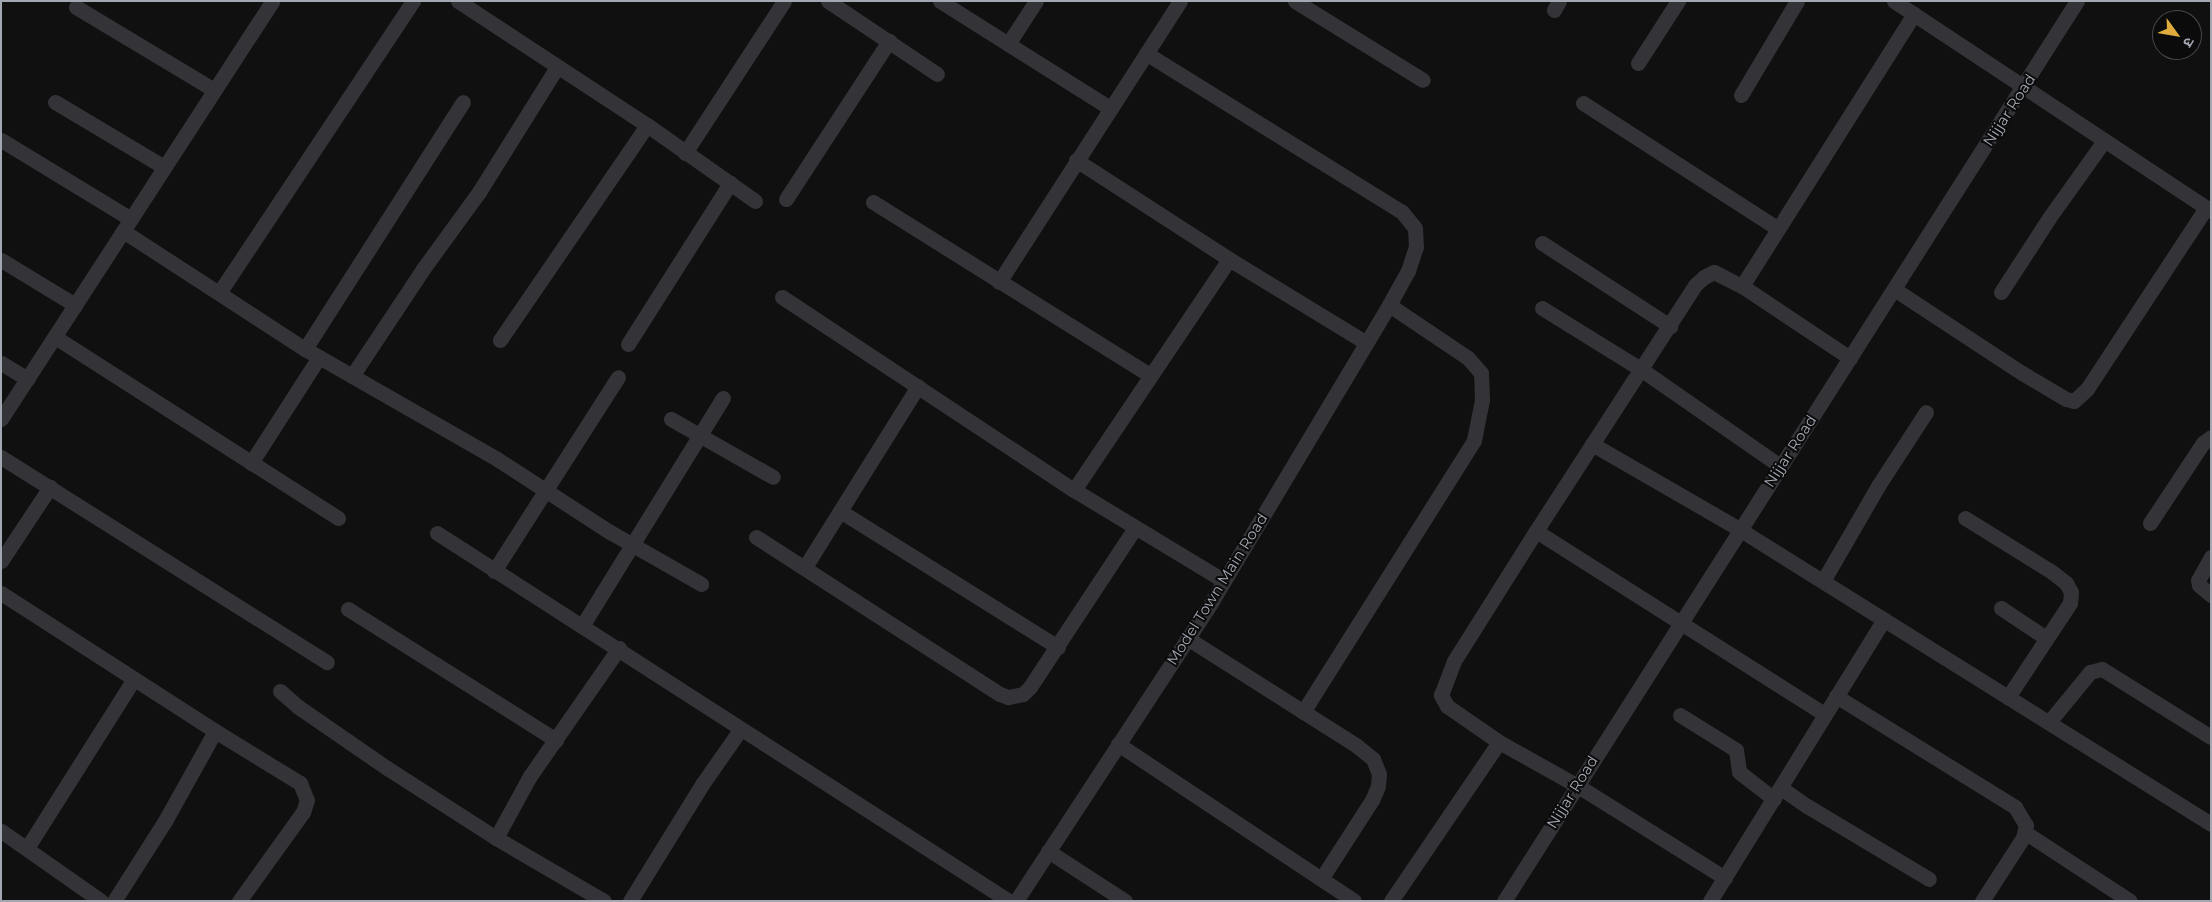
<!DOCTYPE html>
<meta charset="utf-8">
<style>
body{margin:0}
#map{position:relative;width:2212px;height:902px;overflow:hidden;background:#101011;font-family:Montserrat,"Noto Sans Devanagari",sans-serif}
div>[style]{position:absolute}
.minor>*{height:15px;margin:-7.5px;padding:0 7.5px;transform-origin:7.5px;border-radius:7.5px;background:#343438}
span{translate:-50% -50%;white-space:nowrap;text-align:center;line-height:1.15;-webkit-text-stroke:4px #0b0b0c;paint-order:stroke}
.street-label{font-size:15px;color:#a3a7b1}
.frame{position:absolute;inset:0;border:2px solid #a3a7b1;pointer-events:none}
.north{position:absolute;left:2152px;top:10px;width:50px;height:50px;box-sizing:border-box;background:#0b0b0c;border:1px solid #48494e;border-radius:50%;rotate:122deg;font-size:14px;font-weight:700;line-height:20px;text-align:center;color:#a3a7b1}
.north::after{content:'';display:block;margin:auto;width:18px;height:22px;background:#deab3c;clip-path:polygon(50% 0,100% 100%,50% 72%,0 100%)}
</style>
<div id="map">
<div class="minor">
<i style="left:458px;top:1px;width:226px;rotate:33.3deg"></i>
<i style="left:647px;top:125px;width:132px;rotate:35.1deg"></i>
<i style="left:828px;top:1px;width:131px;rotate:33.8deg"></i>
<i style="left:940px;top:1px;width:201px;rotate:32.2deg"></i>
<i style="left:1295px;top:1px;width:150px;rotate:31.7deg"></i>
<i style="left:1894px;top:1px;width:380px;rotate:33.5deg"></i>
<i style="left:76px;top:7px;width:161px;rotate:31deg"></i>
<i style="left:1554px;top:10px;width:10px;rotate:-61deg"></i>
<i style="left:1008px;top:44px;width:51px;rotate:-56.9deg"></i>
<i style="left:1638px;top:63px;width:74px;rotate:-57.2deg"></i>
<i style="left:1741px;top:95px;width:109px;rotate:-59.2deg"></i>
<i style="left:55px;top:102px;width:127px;rotate:30.8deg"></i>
<i style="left:1583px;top:103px;width:231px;rotate:32.8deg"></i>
<i style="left:1px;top:140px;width:152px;rotate:31.3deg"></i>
<i style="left:685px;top:153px;width:181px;rotate:-56.9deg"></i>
<i style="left:1076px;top:160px;width:182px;rotate:32.9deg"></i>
<i style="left:1229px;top:259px;width:159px;rotate:31.4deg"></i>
<i style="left:786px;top:199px;width:189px;rotate:-56.9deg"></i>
<i style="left:873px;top:202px;width:327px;rotate:32deg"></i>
<i style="left:123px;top:231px;width:217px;rotate:33deg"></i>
<i style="left:305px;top:349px;width:221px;rotate:29.8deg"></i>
<i style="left:497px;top:459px;width:135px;rotate:32.9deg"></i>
<i style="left:610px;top:532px;width:105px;rotate:29.7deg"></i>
<i style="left:1542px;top:243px;width:153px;rotate:33deg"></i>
<i style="left:1px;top:260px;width:87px;rotate:31.3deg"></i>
<i style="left:999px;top:282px;width:334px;rotate:-57.2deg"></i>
<i style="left:1742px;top:286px;width:322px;rotate:-57.7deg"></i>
<i style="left:1894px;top:289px;width:153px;rotate:33.3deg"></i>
<i style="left:2022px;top:373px;width:51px;rotate:30.6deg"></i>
<i style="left:2066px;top:399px;width:8px;rotate:14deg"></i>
<i style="left:2074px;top:401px;width:18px;rotate:-43deg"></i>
<i style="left:2087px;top:389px;width:217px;rotate:-56.7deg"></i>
<i style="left:2001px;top:292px;width:88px;rotate:-57deg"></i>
<i style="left:2049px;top:218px;width:95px;rotate:-54.5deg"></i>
<i style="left:219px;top:293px;width:351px;rotate:-56.4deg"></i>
<i style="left:782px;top:297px;width:350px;rotate:33.5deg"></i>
<i style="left:1074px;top:490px;width:175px;rotate:31.2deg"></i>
<i style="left:1542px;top:308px;width:118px;rotate:31.8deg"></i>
<i style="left:1642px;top:370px;width:168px;rotate:34.8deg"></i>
<i style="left:55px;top:337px;width:336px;rotate:32.6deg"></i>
<i style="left:500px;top:340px;width:260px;rotate:-55.6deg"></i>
<i style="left:628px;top:344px;width:191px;rotate:-57.6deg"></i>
<i style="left:305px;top:349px;width:293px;rotate:-57.4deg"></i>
<i style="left:1px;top:363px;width:31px;rotate:31deg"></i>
<i style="left:352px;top:376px;width:128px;rotate:-56.4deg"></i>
<i style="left:423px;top:269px;width:95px;rotate:-54deg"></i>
<i style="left:479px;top:192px;width:147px;rotate:-58deg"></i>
<i style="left:1px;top:419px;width:498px;rotate:-57deg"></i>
<i style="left:671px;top:419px;width:117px;rotate:29.6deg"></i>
<i style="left:1592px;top:444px;width:170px;rotate:30deg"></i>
<i style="left:1739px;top:529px;width:557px;rotate:32.01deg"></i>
<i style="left:1px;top:457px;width:385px;rotate:32.2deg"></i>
<i style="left:251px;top:463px;width:126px;rotate:-57.3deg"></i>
<i style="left:1074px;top:490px;width:278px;rotate:-56.1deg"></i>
<i style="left:840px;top:511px;width:257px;rotate:32deg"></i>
<i style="left:1965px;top:518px;width:102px;rotate:31.8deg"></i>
<i style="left:2052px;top:572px;width:18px;rotate:38deg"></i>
<i style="left:2066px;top:583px;width:10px;rotate:61deg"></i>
<i style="left:2071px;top:592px;width:11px;rotate:95deg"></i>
<i style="left:2070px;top:603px;width:113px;rotate:123.4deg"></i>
<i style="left:2150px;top:523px;width:96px;rotate:-56.5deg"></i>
<i style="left:2203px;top:443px;width:10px;rotate:-37deg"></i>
<i style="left:1536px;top:531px;width:341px;rotate:32.4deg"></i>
<i style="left:437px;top:533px;width:680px;rotate:32.76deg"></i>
<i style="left:756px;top:537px;width:290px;rotate:32.8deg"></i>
<i style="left:1000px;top:694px;width:9px;rotate:21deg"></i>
<i style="left:1008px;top:697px;width:15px;rotate:-11deg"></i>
<i style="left:1023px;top:694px;width:10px;rotate:-45deg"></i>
<i style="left:1030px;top:687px;width:191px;rotate:-56.6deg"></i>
<i style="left:2211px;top:557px;width:26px;rotate:119deg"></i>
<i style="left:2198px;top:580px;width:5px;rotate:79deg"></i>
<i style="left:2199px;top:585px;width:16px;rotate:40deg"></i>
<i style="left:1px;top:561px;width:89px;rotate:-56.5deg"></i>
<i style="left:805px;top:567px;width:213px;rotate:-58deg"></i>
<i style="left:494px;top:571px;width:230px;rotate:-57.4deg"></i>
<i style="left:1823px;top:581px;width:110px;rotate:-59.9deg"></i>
<i style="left:1878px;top:486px;width:88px;rotate:-57deg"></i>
<i style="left:1px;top:593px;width:255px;rotate:32.8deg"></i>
<i style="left:215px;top:731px;width:100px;rotate:31.5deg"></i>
<i style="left:300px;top:783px;width:18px;rotate:68deg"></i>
<i style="left:307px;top:800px;width:13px;rotate:108deg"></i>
<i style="left:303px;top:812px;width:110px;rotate:125.7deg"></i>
<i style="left:2001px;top:608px;width:54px;rotate:33.7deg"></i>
<i style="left:348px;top:609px;width:246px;rotate:32.2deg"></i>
<i style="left:582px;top:626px;width:268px;rotate:-58.3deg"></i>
<i style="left:1187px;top:638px;width:201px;rotate:32.4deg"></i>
<i style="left:1357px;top:746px;width:21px;rotate:39deg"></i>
<i style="left:1373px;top:759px;width:16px;rotate:68deg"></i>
<i style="left:1379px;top:774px;width:12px;rotate:95deg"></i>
<i style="left:1378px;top:786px;width:15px;rotate:113deg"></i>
<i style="left:1372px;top:800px;width:94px;rotate:122.8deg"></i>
<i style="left:280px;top:691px;width:23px;rotate:41deg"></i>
<i style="left:297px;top:706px;width:109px;rotate:34.6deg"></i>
<i style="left:387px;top:768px;width:130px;rotate:32.7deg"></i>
<i style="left:496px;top:838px;width:125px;rotate:30.3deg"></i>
<i style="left:1836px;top:696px;width:211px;rotate:31.8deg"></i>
<i style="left:2015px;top:807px;width:21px;rotate:59deg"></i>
<i style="left:2026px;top:825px;width:13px;rotate:103deg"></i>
<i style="left:1303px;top:712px;width:321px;rotate:-57.8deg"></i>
<i style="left:1474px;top:440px;width:41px;rotate:-78.7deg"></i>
<i style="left:1482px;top:400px;width:27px;rotate:-92deg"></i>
<i style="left:1481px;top:373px;width:20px;rotate:-131deg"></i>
<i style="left:1468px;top:358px;width:95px;rotate:-146.1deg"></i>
<i style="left:1680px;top:715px;width:66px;rotate:32deg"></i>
<i style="left:1736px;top:750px;width:22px;rotate:82deg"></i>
<i style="left:1739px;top:772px;width:44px;rotate:37.6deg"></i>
<i style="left:2049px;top:722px;width:65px;rotate:-50.6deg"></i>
<i style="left:2090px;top:672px;width:12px;rotate:-14deg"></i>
<i style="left:2102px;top:669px;width:128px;rotate:32deg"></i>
<i style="left:1118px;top:744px;width:283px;rotate:33.6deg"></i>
<i style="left:1781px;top:788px;width:32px;rotate:35deg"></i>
<i style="left:1807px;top:806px;width:142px;rotate:30.9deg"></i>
<i style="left:1px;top:831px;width:122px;rotate:35deg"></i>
<i style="left:496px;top:838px;width:71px;rotate:-61.3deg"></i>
<i style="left:530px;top:776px;width:156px;rotate:-55.2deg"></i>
<i style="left:27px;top:848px;width:200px;rotate:-57.7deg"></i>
<i style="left:1048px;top:851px;width:92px;rotate:33deg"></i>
<i style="left:1725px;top:878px;width:176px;rotate:-148deg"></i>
<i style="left:1576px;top:785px;width:88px;rotate:-150.8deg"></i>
<i style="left:1499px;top:742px;width:63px;rotate:-145.3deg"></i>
<i style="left:1447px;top:706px;width:13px;rotate:-119deg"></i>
<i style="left:1441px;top:695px;width:36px;rotate:-69deg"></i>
<i style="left:1454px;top:661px;width:154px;rotate:-57.8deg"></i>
<i style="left:1536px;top:531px;width:293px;rotate:-57.1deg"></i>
<i style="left:1695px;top:285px;width:12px;rotate:-42deg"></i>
<i style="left:1704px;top:277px;width:11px;rotate:-27deg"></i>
<i style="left:1714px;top:272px;width:31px;rotate:27deg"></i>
<i style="left:1742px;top:286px;width:130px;rotate:33.7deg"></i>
<i style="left:114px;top:901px;width:95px;rotate:-57.5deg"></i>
<i style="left:165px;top:821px;width:103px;rotate:-60.9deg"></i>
<i style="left:630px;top:901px;width:139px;rotate:-58.3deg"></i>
<i style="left:703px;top:783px;width:65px;rotate:-55.1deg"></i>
<i style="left:1016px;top:901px;width:358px;rotate:-56.8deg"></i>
<i style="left:1212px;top:601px;width:345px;rotate:-59.1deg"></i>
<i style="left:1389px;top:305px;width:39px;rotate:-61deg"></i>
<i style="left:1408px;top:271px;width:25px;rotate:-72deg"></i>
<i style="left:1416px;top:247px;width:19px;rotate:-93deg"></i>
<i style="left:1415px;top:228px;width:21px;rotate:-129deg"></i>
<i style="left:1402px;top:212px;width:301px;rotate:-148.2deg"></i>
<i style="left:1391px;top:901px;width:192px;rotate:-55.8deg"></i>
<i style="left:1504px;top:901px;width:1067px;rotate:-57.52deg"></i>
<i style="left:1710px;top:901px;width:331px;rotate:-58.3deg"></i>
<i style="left:1982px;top:901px;width:81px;rotate:-57.1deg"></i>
<i style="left:2026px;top:833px;width:124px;rotate:33.2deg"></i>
</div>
<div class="street-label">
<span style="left:2009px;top:110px;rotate:-57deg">Nijjar Road</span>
<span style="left:1790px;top:451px;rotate:-57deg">Nijjar Road</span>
<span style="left:1217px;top:589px;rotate:-58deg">Model Town Main Road</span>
<span style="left:1572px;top:792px;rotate:-58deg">Nijjar Road</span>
</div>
<div class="frame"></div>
<div class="north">उ</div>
</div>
